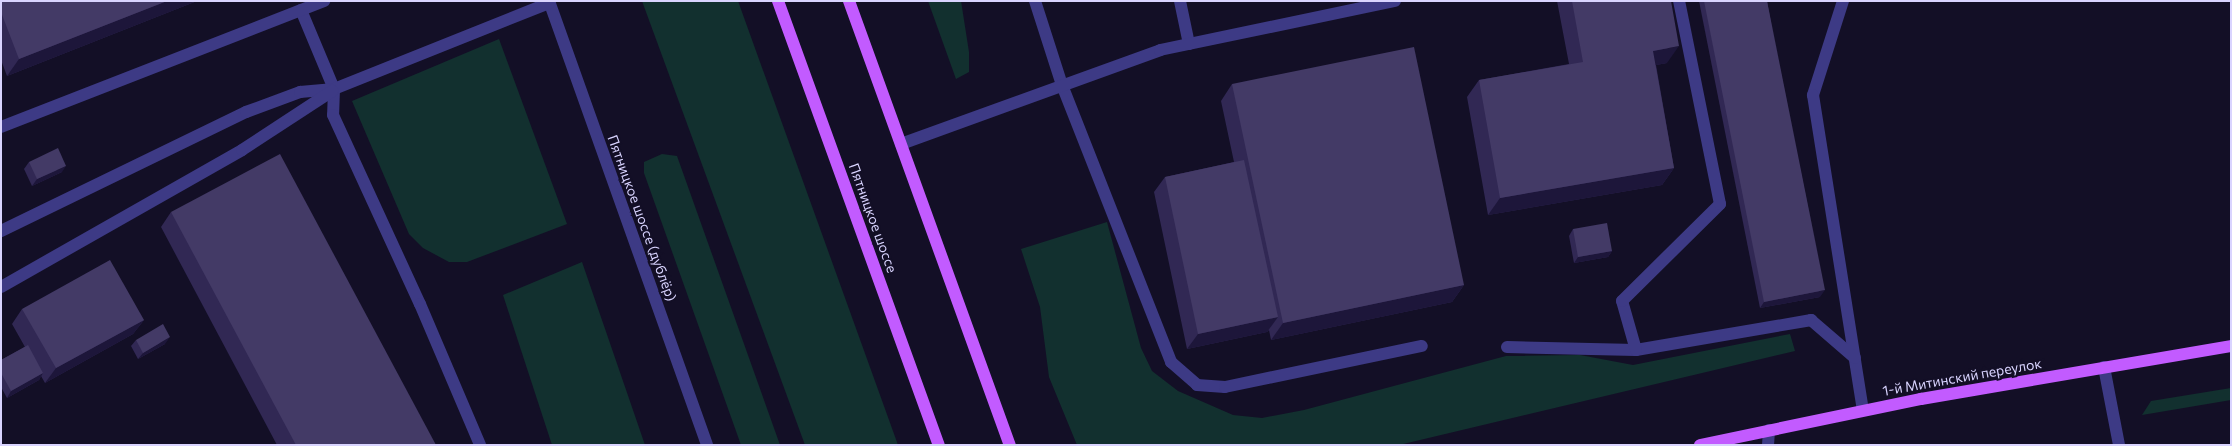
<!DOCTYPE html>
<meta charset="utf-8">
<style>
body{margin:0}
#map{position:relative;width:2232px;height:446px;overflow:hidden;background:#130f26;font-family:Commissioner,sans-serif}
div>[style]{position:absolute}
.green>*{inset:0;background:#12302f}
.minor>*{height:12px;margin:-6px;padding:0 6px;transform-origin:6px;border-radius:6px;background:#3d3a85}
.major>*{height:12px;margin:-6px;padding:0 6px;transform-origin:6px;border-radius:6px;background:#c25bff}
.wall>*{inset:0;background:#312854}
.shaded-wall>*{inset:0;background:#1d163a}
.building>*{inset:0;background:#433a66}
span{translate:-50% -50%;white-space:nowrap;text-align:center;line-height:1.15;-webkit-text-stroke:4px #130f26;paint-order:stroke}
.street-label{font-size:14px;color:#d9d4ff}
.frame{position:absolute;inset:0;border:2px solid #d9d4ff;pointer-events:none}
</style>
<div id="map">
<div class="green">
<i style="clip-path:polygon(642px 1px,738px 1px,898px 445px,805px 445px)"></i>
<i style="clip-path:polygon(928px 1px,961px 1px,969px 52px,969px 72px,956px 79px)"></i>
<i style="clip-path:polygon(499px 39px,567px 224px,467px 262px,449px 262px,423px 248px,409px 234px,352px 101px)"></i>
<i style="clip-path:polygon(662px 154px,677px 156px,780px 445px,741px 445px,644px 173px,644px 162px)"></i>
<i style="clip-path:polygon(1107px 222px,1141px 348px,1152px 371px,1178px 391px,1233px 415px,1262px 418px,1304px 410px,1506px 356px,1580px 355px,1633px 365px,1790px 334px,1795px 351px,1399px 445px,1077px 445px,1049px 377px,1040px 307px,1021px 249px)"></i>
<i style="clip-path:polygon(582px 262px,645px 445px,552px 445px,503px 295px)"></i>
<i style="clip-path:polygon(2231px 388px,2231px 400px,2142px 415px,2151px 401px)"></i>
</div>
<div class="minor">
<i style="left:549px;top:1px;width:471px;rotate:70.4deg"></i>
<i style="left:1035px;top:1px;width:88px;rotate:72.2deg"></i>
<i style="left:1062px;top:85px;width:298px;rotate:68.5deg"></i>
<i style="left:1171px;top:362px;width:35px;rotate:41deg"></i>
<i style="left:1197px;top:385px;width:28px;rotate:4deg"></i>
<i style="left:1225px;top:387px;width:201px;rotate:-11.8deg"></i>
<i style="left:1180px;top:1px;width:44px;rotate:78.2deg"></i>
<i style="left:1843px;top:1px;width:99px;rotate:107.7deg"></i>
<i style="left:1813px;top:95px;width:319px;rotate:81deg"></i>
<i style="left:301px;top:10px;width:86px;rotate:67.3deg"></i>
<i style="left:334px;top:89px;width:26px;rotate:92deg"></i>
<i style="left:333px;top:115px;width:208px;rotate:65.3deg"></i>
<i style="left:420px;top:304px;width:153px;rotate:66.9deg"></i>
<i style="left:1px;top:127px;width:347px;rotate:-21.3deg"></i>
<i style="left:901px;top:144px;width:276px;rotate:-19.9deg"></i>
<i style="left:1160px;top:50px;width:240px;rotate:-11.8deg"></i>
<i style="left:1px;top:231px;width:272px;rotate:-25.9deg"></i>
<i style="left:246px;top:112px;width:58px;rotate:-20.3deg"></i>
<i style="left:300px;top:92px;width:34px;rotate:-5deg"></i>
<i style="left:334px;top:89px;width:232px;rotate:-21.8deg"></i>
<i style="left:1px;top:287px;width:277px;rotate:-29.6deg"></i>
<i style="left:242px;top:150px;width:108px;rotate:-33.2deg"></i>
<i style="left:1507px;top:347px;width:129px;rotate:1.3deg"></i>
<i style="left:1636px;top:350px;width:178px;rotate:-9.7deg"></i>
<i style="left:1811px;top:320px;width:58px;rotate:40.8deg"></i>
<i style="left:1636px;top:350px;width:51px;rotate:-105.9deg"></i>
<i style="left:1622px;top:301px;width:138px;rotate:-44.7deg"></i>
<i style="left:1720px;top:204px;width:207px;rotate:-101.4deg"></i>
<i style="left:2104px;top:367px;width:79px;rotate:79.1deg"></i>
<i style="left:1768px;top:445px;width:15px;rotate:-86deg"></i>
</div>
<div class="major">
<i style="left:778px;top:1px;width:472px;rotate:70.1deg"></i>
<i style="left:849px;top:1px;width:472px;rotate:70.1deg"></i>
<i style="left:1700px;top:445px;width:226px;rotate:-11.8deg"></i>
<i style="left:1921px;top:399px;width:314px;rotate:-9.7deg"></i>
</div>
<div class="wall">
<i style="clip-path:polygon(1px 1px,197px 1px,7px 76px,1px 60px)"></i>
<i style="clip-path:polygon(1557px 1px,1671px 1px,1667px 63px,1656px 65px,1674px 168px,1662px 185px,1488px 215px,1467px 97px,1479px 80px,1569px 64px)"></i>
<i style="clip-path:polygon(1699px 1px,1767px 1px,1820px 297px,1760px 308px)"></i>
<i style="clip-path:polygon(1232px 84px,1464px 285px,1452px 302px,1271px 340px,1269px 330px,1267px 332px,1187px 349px,1154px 192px,1165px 177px,1234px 162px,1221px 101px)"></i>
<i style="clip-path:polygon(29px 162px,62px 172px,32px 186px,24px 169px)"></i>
<i style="clip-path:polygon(171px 212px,436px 445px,277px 445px,161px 227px)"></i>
<i style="clip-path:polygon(1573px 229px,1612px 251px,1608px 257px,1574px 263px,1569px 236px)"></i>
<i style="clip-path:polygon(22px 309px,144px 320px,133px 334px,45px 383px,41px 376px,39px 380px,7px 398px,1px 387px,1px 360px,25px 347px,12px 324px)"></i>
<i style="clip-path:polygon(136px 340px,165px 344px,138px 359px,131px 346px)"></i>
</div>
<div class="shaded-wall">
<i style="clip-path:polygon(167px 1px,197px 1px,7px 76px,19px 59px)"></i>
<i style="clip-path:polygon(1679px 46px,1667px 63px,1641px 68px,1653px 51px)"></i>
<i style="clip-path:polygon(66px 166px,62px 172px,32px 186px,37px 179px)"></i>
<i style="clip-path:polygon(1674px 168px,1662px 185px,1488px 215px,1500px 198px)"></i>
<i style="clip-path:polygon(1612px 251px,1608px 257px,1574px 263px,1578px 257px)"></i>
<i style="clip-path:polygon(1464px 285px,1452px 302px,1271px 340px,1283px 323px)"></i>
<i style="clip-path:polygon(1825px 290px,1820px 297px,1760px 308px,1764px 302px)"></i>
<i style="clip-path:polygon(1278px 317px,1267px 332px,1187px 349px,1198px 334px)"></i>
<i style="clip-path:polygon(144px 320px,133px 334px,45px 383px,56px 368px)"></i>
<i style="clip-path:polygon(170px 337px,165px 344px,138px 359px,143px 353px)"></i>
<i style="clip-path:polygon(43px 373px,39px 380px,7px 398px,11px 391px)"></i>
</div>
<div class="building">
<i style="clip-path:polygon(1px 1px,167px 1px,19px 59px,1px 12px)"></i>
<i style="clip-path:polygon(1572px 1px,1671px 1px,1679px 46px,1653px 51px,1674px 168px,1500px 198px,1479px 80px,1583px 62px)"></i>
<i style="clip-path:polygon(1704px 1px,1767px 1px,1825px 290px,1764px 302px)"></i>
<i style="clip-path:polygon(1414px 47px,1464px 285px,1283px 323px,1232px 84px)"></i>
<i style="clip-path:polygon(58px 148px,66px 166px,37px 179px,29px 162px)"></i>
<i style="clip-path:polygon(280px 154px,436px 445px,296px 445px,171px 212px)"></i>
<i style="clip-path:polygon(1244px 160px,1278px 317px,1198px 334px,1165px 177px)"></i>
<i style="clip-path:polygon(1607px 223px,1612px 251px,1578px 257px,1573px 229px)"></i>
<i style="clip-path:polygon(110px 260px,144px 320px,56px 368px,22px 309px)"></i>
<i style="clip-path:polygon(163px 324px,170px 337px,143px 353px,136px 340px)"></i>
<i style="clip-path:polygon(28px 345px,43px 373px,11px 391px,1px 373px,1px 360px)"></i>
</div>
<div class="street-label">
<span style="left:642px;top:218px;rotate:70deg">Пятницкое шоссе (дублёр)</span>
<span style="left:873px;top:218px;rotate:70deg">Пятницкое шоссе</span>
<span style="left:1962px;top:377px;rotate:-10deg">1-й Митинский переулок</span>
</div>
<div class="frame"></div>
</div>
